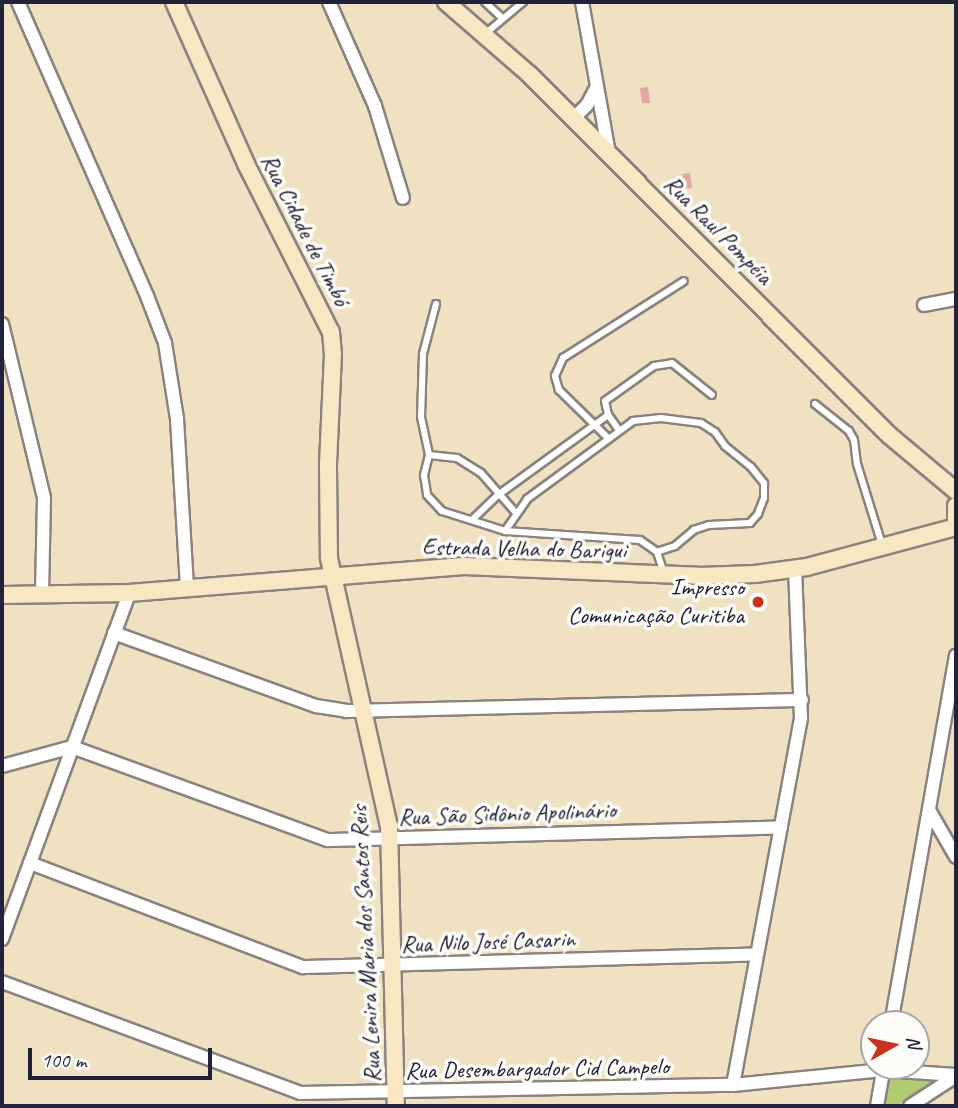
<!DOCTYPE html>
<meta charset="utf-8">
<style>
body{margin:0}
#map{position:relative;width:958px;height:1108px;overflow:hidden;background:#f0e1c2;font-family:Caveat,sans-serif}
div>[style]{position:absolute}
.green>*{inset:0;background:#b0cb71}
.building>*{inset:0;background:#e1a9a4}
.roads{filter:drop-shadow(2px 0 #89827e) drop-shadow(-2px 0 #89827e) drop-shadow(0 2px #89827e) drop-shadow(0 -2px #89827e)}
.lane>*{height:6px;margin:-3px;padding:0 3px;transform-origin:3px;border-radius:3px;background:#fff}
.street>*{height:12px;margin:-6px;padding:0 6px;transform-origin:6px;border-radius:6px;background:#fff}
.secondary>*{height:16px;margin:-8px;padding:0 8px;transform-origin:8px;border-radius:8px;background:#f8e7c3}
.dots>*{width:19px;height:19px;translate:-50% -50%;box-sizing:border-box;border:4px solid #fdfcf7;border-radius:50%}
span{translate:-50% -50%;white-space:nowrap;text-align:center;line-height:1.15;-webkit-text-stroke:7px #fdfcf7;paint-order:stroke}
.street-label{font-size:24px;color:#22223b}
.poi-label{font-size:24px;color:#22223b}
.right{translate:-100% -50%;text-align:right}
.frame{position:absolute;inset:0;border:4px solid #22223b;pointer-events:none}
.north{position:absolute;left:860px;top:1010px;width:70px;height:70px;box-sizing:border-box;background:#fdfcf7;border:2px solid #a5a5ac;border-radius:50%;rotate:81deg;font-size:19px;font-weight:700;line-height:28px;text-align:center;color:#22223b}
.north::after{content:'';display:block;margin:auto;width:24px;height:32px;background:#c8321e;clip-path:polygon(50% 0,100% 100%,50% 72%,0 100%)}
.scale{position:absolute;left:28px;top:1048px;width:184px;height:32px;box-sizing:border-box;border:4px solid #22223b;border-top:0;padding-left:9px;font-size:21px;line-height:24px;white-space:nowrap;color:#22223b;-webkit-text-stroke:5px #fdfcf7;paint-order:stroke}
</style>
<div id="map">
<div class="green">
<i style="clip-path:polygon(889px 1077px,934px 1081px,897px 1106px,884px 1106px)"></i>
</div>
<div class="building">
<i style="clip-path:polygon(648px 87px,650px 103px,642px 103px,640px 88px)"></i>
<i style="clip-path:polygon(690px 173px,692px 188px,684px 189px,682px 174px)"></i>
</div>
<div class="roads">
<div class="lane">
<i style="left:485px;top:2px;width:23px;rotate:43deg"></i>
<i style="left:485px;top:34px;width:50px;rotate:-40.1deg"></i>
<i style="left:436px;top:304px;width:52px;rotate:104.6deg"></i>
<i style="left:423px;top:354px;width:63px;rotate:91.8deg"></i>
<i style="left:421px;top:417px;width:39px;rotate:78deg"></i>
<i style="left:429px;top:455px;width:21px;rotate:104deg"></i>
<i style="left:424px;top:475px;width:20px;rotate:81deg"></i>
<i style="left:427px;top:495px;width:22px;rotate:47deg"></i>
<i style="left:442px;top:511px;width:66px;rotate:17.6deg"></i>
<i style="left:505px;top:531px;width:135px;rotate:3.8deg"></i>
<i style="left:640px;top:540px;width:21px;rotate:35deg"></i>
<i style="left:657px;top:552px;width:22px;rotate:72deg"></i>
<i style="left:815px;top:404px;width:43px;rotate:38.5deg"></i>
<i style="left:849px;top:431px;width:10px;rotate:61deg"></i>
<i style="left:854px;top:440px;width:24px;rotate:83deg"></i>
<i style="left:857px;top:464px;width:85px;rotate:72.8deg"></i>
<i style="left:619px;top:430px;width:19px;rotate:-126deg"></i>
<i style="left:608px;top:415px;width:14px;rotate:-102deg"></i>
<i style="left:605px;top:401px;width:60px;rotate:-35.5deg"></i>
<i style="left:654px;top:366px;width:18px;rotate:-9deg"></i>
<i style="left:672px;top:363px;width:51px;rotate:38.7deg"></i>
<i style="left:608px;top:438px;width:69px;rotate:-135.6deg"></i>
<i style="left:559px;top:390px;width:15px;rotate:-106deg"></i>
<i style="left:555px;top:376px;width:20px;rotate:-66deg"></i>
<i style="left:563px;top:358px;width:143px;rotate:-32.5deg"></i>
<i style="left:429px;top:455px;width:28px;rotate:6deg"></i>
<i style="left:457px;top:458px;width:28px;rotate:32deg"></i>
<i style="left:481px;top:473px;width:53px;rotate:48.8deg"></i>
<i style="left:474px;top:518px;width:33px;rotate:-44deg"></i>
<i style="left:498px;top:495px;width:136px;rotate:-36deg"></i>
<i style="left:505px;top:531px;width:39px;rotate:-55deg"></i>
<i style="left:527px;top:499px;width:132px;rotate:-36.3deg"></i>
<i style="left:633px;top:421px;width:28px;rotate:-6deg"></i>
<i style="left:661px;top:418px;width:40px;rotate:7.1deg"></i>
<i style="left:701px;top:423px;width:17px;rotate:33deg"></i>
<i style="left:715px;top:432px;width:17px;rotate:54deg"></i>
<i style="left:725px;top:446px;width:33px;rotate:39deg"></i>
<i style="left:751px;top:467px;width:21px;rotate:51deg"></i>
<i style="left:764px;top:483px;width:15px;rotate:90deg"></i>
<i style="left:764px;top:498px;width:17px;rotate:111deg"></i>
<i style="left:758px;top:514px;width:12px;rotate:132deg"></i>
<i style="left:750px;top:523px;width:41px;rotate:177.2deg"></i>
<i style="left:709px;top:525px;width:16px;rotate:162deg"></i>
<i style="left:694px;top:530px;width:25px;rotate:140deg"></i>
<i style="left:675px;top:546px;width:19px;rotate:162deg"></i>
</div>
<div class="street">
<i style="left:18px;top:2px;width:321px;rotate:66.3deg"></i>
<i style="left:147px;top:296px;width:50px;rotate:69deg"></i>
<i style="left:165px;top:343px;width:77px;rotate:81deg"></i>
<i style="left:177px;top:419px;width:170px;rotate:86.6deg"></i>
<i style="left:329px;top:2px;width:114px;rotate:66.1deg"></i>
<i style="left:375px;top:106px;width:96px;rotate:73.1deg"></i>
<i style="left:582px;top:2px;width:153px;rotate:79.9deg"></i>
<i style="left:574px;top:118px;width:18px;rotate:-45deg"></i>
<i style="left:587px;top:105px;width:19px;rotate:-62deg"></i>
<i style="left:924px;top:305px;width:33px;rotate:-11deg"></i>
<i style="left:2px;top:324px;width:179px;rotate:76.4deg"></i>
<i style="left:44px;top:498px;width:98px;rotate:91.2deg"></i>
<i style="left:114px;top:633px;width:215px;rotate:19.9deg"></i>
<i style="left:316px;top:706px;width:30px;rotate:9deg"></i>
<i style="left:346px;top:711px;width:456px;rotate:-1.4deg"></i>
<i style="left:2px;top:766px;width:73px;rotate:-15.2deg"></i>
<i style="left:72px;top:747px;width:272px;rotate:20deg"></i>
<i style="left:328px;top:840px;width:453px;rotate:-1.6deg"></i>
<i style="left:929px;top:810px;width:54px;rotate:60.1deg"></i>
<i style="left:30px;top:863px;width:292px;rotate:20.9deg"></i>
<i style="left:303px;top:967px;width:454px;rotate:-1.6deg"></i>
<i style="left:2px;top:939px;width:369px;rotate:-69.8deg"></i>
<i style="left:2px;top:982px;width:318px;rotate:20.4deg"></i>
<i style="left:300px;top:1093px;width:433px;rotate:-1.1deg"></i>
<i style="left:733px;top:1085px;width:151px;rotate:-5.7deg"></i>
<i style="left:883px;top:1070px;width:73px;rotate:3.9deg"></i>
<i style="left:891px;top:1024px;width:374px;rotate:-80deg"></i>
<i style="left:733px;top:1085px;width:373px;rotate:-79.5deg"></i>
<i style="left:801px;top:718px;width:149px;rotate:-92.3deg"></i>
<i style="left:877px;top:1106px;width:41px;rotate:-80.1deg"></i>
<i style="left:910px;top:1106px;width:55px;rotate:-33.1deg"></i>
</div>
<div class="secondary">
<i style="left:174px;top:2px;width:177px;rotate:66deg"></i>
<i style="left:246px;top:164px;width:188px;rotate:63.2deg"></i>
<i style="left:331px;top:332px;width:22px;rotate:85deg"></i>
<i style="left:333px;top:354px;width:112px;rotate:92.6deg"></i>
<i style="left:328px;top:466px;width:92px;rotate:89.4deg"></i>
<i style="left:329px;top:558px;width:275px;rotate:77.4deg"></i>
<i style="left:389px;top:826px;width:280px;rotate:88.6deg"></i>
<i style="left:446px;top:2px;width:111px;rotate:41deg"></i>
<i style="left:530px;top:75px;width:508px;rotate:45.08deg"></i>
<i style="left:889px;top:435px;width:87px;rotate:39.9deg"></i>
<i style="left:956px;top:506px;width:19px;rotate:90deg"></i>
<i style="left:2px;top:595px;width:127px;rotate:-0.9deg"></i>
<i style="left:129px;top:593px;width:336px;rotate:-4.6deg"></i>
<i style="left:464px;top:566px;width:235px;rotate:2.4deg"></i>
<i style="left:699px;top:576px;width:56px;rotate:-2deg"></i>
<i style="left:755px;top:574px;width:52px;rotate:-7.7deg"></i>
<i style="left:807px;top:567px;width:154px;rotate:-15deg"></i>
</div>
</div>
<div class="dots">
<i style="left:758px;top:602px;background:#c8321e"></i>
</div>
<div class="street-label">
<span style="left:305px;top:230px;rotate:63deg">Rua Cidade de Timbó</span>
<span style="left:718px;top:230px;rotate:45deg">Rua Raul Pompéia</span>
<span style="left:524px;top:549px;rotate:1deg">Estrada Velha do Barigui</span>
<span style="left:507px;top:814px;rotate:-2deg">Rua São Sidônio Apolinário</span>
<span style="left:488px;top:942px;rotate:-2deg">Rua Nilo José Casarin</span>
<span style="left:366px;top:944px;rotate:-93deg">Rua Lenira Maria dos Santos Reis</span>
<span style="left:537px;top:1069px;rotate:-1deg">Rua Desembargador Cid Campelo</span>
</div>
<div class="poi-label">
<span class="right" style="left:744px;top:602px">Impresso<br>Comunicação Curitiba</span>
</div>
<div class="frame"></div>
<div class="north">N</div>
<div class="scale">100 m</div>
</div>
